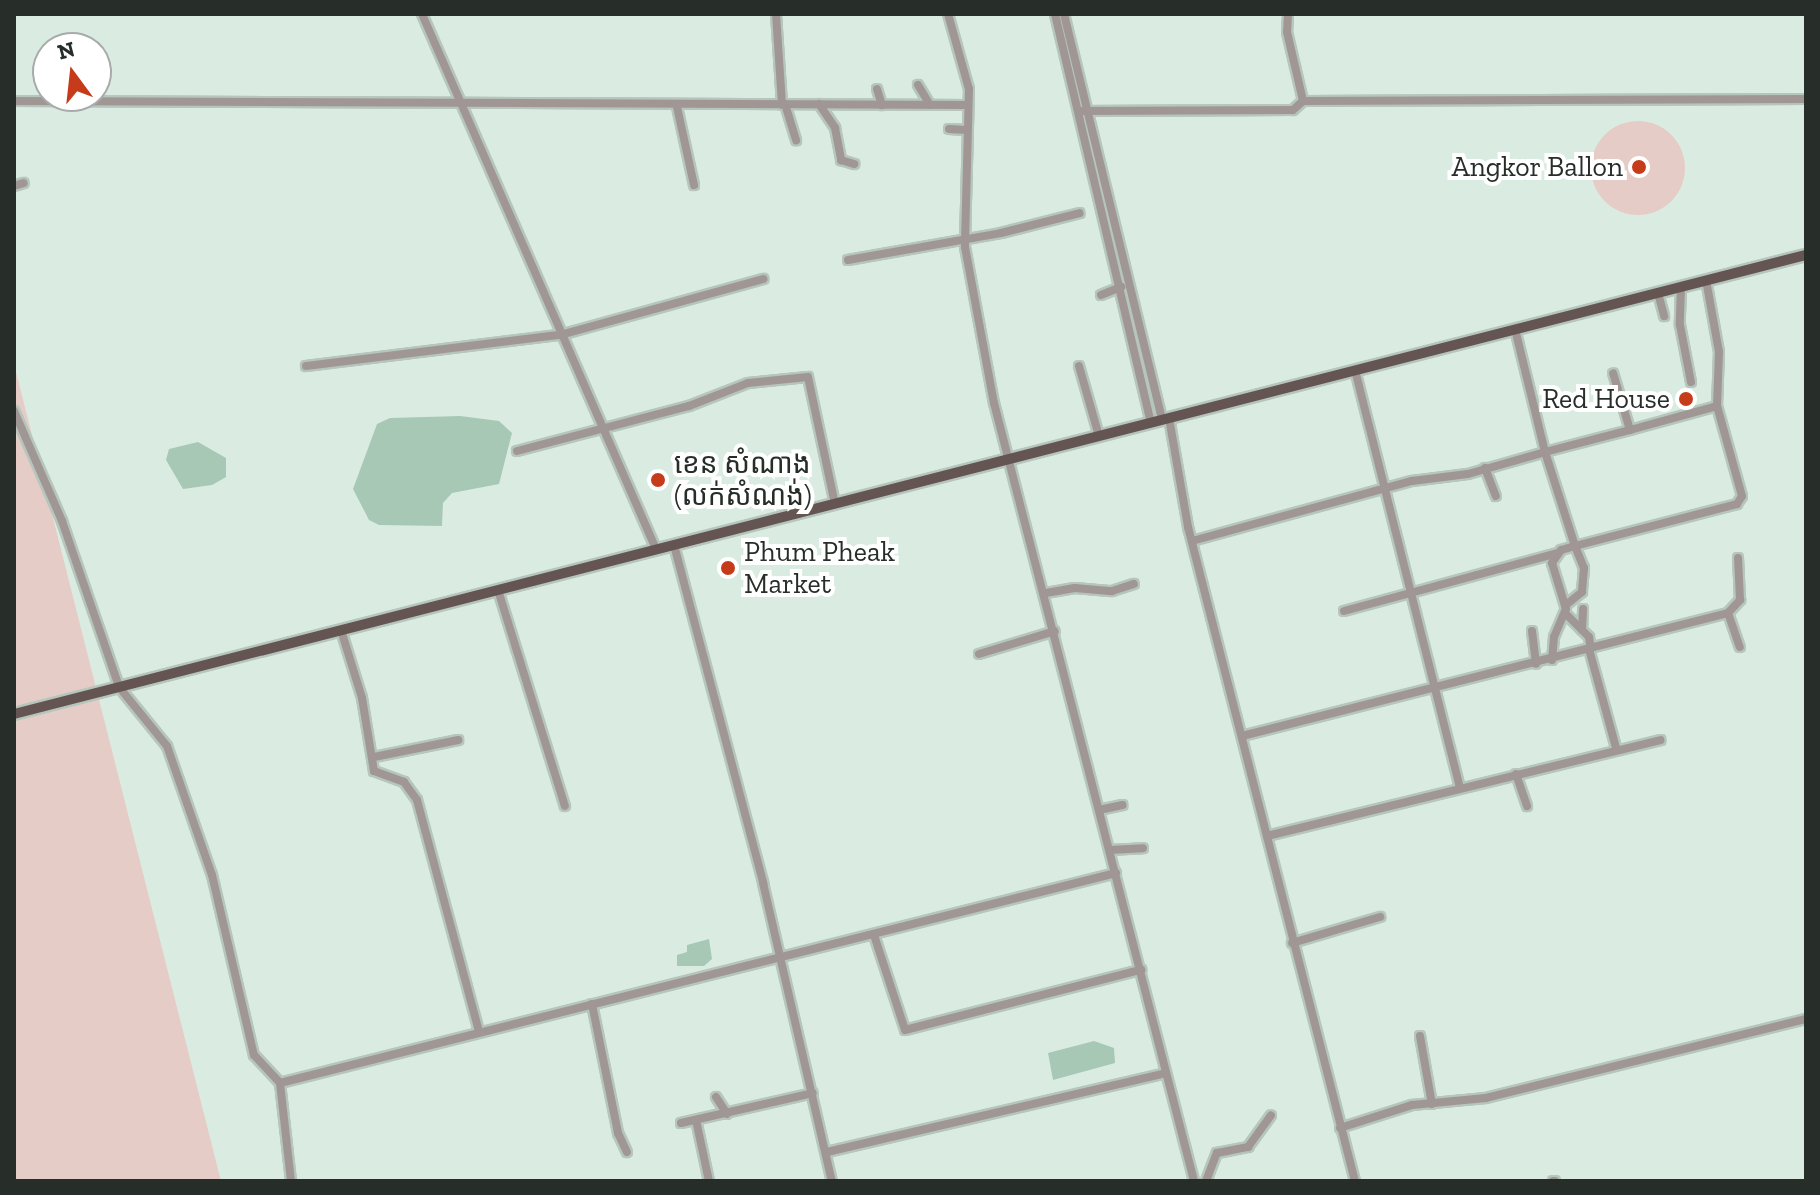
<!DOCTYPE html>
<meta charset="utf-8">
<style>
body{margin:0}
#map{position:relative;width:1820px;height:1195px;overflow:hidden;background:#daece1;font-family:"Zilla Slab","Noto Sans Khmer",serif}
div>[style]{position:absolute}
.green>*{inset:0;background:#e6ccc6}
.round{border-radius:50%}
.water>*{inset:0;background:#a7c8b5}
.roads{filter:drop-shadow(2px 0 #b6c6bc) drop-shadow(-2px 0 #b6c6bc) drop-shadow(0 2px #b6c6bc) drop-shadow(0 -2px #b6c6bc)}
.minor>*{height:8px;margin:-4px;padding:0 4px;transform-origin:4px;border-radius:4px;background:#a09795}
.major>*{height:10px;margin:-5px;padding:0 5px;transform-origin:5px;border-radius:5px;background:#645552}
.dots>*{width:22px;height:22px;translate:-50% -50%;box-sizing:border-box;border:4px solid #fff;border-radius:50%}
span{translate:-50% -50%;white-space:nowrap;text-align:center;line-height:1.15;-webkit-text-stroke:8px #fff;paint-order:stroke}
.poi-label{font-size:28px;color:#272e2a}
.right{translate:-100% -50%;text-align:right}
.left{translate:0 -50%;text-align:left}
.frame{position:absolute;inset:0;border:16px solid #272e2a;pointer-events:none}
.north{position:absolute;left:32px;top:32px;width:80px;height:80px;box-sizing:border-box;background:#fff;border:2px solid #a9abaa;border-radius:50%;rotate:345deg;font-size:22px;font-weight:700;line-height:32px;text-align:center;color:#272e2a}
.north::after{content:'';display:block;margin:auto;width:28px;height:36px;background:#c63c1b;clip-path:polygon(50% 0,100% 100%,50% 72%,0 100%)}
</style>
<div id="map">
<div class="green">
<i class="round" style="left:1591px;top:121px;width:94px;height:94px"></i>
<i style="clip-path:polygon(14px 364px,221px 1181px,14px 1181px)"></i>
</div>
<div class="water">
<i style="clip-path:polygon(460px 416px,499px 421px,512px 433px,499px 484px,452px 493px,443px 503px,442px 526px,379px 525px,369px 520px,353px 489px,377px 424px,390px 418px)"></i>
<i style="clip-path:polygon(198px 442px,226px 458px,226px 477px,212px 485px,183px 489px,166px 460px,169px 449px)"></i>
<i style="clip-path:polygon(709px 939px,712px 959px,704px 966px,677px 966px,677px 955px,687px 952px,687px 945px)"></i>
<i style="clip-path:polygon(1094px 1041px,1114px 1048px,1115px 1063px,1053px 1080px,1048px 1053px)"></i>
</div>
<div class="roads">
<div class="minor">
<i style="left:422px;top:14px;width:584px;rotate:66.38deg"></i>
<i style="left:776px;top:14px;width:91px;rotate:86.2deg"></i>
<i style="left:948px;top:14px;width:78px;rotate:74.4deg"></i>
<i style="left:969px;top:89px;width:158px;rotate:91.5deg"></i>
<i style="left:965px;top:247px;width:159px;rotate:79.5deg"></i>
<i style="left:994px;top:403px;width:803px;rotate:75.58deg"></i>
<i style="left:1055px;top:14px;width:419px;rotate:76.8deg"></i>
<i style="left:1064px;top:14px;width:418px;rotate:76.4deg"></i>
<i style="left:1288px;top:14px;width:18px;rotate:93deg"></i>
<i style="left:1287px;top:32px;width:71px;rotate:76.9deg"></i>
<i style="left:918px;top:85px;width:23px;rotate:59deg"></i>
<i style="left:877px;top:89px;width:17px;rotate:73deg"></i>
<i style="left:14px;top:101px;width:953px;rotate:0.24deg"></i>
<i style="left:785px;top:104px;width:38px;rotate:73deg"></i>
<i style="left:819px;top:104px;width:29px;rotate:56deg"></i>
<i style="left:835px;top:128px;width:33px;rotate:79deg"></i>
<i style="left:841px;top:160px;width:14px;rotate:17deg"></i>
<i style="left:677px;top:107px;width:80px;rotate:77.7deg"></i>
<i style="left:1079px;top:111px;width:214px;rotate:-0.3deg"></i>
<i style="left:1293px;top:110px;width:13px;rotate:-42deg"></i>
<i style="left:1303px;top:101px;width:503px;rotate:-0.23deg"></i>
<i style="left:949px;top:129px;width:18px;rotate:3deg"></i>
<i style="left:14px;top:186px;width:10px;rotate:-17deg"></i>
<i style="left:848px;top:260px;width:155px;rotate:-10deg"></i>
<i style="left:1001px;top:233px;width:81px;rotate:-14.2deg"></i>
<i style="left:1681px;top:287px;width:38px;rotate:92deg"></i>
<i style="left:1680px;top:325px;width:58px;rotate:79.1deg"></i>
<i style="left:1658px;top:293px;width:24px;rotate:75deg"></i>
<i style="left:1101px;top:295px;width:22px;rotate:-22deg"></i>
<i style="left:1515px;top:329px;width:127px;rotate:76.3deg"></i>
<i style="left:1545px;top:452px;width:88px;rotate:-14.5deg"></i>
<i style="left:1630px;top:430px;width:59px;rotate:-106.6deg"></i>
<i style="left:306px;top:366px;width:256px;rotate:-7deg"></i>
<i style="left:560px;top:335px;width:211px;rotate:-15.4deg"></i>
<i style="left:1079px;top:366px;width:73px;rotate:74.1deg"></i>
<i style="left:1355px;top:370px;width:431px;rotate:75.9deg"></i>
<i style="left:14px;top:411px;width:120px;rotate:66.4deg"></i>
<i style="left:62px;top:521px;width:176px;rotate:71deg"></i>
<i style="left:119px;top:687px;width:76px;rotate:50.9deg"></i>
<i style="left:167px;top:746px;width:137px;rotate:70.8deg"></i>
<i style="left:212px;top:875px;width:185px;rotate:76.9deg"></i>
<i style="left:254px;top:1055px;width:38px;rotate:47deg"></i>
<i style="left:280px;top:1083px;width:862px;rotate:-14.1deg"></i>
<i style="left:1169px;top:418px;width:111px;rotate:80.1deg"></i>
<i style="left:1188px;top:527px;width:675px;rotate:75.68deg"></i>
<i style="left:1630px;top:430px;width:90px;rotate:-15.4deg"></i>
<i style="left:517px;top:451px;width:178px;rotate:-14.7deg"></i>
<i style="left:689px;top:406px;width:63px;rotate:-21.3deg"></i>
<i style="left:748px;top:383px;width:60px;rotate:-5.7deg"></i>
<i style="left:808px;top:377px;width:130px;rotate:78deg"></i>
<i style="left:1485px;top:468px;width:30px;rotate:69deg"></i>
<i style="left:1192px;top:541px;width:228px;rotate:-15.3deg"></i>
<i style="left:1412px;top:481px;width:56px;rotate:-7.1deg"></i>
<i style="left:1468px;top:474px;width:80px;rotate:-15.9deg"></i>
<i style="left:1545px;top:452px;width:99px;rotate:72.3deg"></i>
<i style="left:1575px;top:546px;width:167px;rotate:-14.5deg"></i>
<i style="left:1737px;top:504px;width:9px;rotate:-58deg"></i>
<i style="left:1742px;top:496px;width:93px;rotate:-105.5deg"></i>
<i style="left:1717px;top:406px;width:54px;rotate:-87.9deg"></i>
<i style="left:1719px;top:352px;width:73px;rotate:-100.2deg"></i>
<i style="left:674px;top:545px;width:350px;rotate:75.2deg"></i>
<i style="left:763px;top:883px;width:306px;rotate:77deg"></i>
<i style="left:498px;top:590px;width:226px;rotate:72.8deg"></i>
<i style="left:1046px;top:593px;width:29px;rotate:-10deg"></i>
<i style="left:1075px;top:588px;width:37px;rotate:5deg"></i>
<i style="left:1112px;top:591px;width:23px;rotate:-18deg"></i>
<i style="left:1344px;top:611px;width:222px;rotate:-15.2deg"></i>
<i style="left:1565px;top:613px;width:34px;rotate:45deg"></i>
<i style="left:1589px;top:637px;width:12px;rotate:81deg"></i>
<i style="left:1728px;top:613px;width:36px;rotate:71deg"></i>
<i style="left:341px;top:630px;width:71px;rotate:72.8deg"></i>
<i style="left:362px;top:698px;width:74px;rotate:80.7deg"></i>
<i style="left:374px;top:771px;width:32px;rotate:20deg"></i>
<i style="left:404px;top:782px;width:22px;rotate:54deg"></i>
<i style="left:417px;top:800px;width:240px;rotate:75deg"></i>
<i style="left:1582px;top:630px;width:21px;rotate:-87deg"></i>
<i style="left:1532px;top:631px;width:33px;rotate:83deg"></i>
<i style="left:1589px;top:649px;width:103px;rotate:74.7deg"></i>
<i style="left:979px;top:654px;width:79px;rotate:-16.8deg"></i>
<i style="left:1552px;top:660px;width:23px;rotate:-85deg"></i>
<i style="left:1554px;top:637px;width:30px;rotate:-67deg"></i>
<i style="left:1566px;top:609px;width:48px;rotate:-106.9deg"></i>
<i style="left:1552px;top:563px;width:16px;rotate:-55deg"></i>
<i style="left:1561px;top:550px;width:15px;rotate:-16deg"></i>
<i style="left:1575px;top:546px;width:24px;rotate:68deg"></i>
<i style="left:1584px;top:568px;width:24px;rotate:95deg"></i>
<i style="left:1582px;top:592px;width:21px;rotate:141deg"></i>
<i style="left:1242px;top:736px;width:501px;rotate:-14.2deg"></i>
<i style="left:1728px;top:613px;width:18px;rotate:-47deg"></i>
<i style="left:1740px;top:600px;width:42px;rotate:-92.7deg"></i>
<i style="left:374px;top:757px;width:86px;rotate:-11.4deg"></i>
<i style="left:1516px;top:774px;width:34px;rotate:71deg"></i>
<i style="left:1099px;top:810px;width:24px;rotate:-12deg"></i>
<i style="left:1267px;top:836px;width:405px;rotate:-13.7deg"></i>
<i style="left:1110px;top:850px;width:33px;rotate:-3deg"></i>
<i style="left:874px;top:935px;width:100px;rotate:71.9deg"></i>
<i style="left:905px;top:1030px;width:244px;rotate:-14.3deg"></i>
<i style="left:1292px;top:943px;width:92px;rotate:-16.5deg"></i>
<i style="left:592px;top:1004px;width:132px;rotate:78.6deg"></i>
<i style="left:618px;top:1133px;width:21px;rotate:65deg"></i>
<i style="left:1420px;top:1036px;width:69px;rotate:80deg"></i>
<i style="left:280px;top:1083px;width:99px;rotate:83.6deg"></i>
<i style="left:716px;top:1097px;width:20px;rotate:57deg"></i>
<i style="left:696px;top:1120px;width:62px;rotate:78deg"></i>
<i style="left:681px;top:1123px;width:135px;rotate:-12.8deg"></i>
<i style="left:1340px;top:1128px;width:76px;rotate:-17.7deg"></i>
<i style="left:1412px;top:1105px;width:74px;rotate:-5.4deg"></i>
<i style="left:1486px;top:1098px;width:330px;rotate:-13.9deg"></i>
<i style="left:827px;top:1152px;width:348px;rotate:-13.1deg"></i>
<i style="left:1206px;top:1181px;width:30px;rotate:-69deg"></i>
<i style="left:1217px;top:1153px;width:32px;rotate:-11deg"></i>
<i style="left:1248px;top:1147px;width:39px;rotate:-54deg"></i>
<i style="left:1553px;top:1181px;width:2px"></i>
</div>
<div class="major">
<i style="left:14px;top:714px;width:1850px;rotate:-14.37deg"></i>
</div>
</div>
<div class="dots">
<i style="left:1639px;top:167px;background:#c63c1b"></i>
<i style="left:1686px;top:399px;background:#c63c1b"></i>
<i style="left:658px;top:480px;background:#c63c1b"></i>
<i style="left:728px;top:568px;background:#c63c1b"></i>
</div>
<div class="poi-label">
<span class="right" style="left:1623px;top:167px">Angkor Ballon</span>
<span class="right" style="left:1670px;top:399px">Red House</span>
<span class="left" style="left:674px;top:480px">ខេន សំណាង<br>(លក់សំណង់)</span>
<span class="left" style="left:744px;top:568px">Phum Pheak<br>Market</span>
</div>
<div class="frame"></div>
<div class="north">N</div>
</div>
